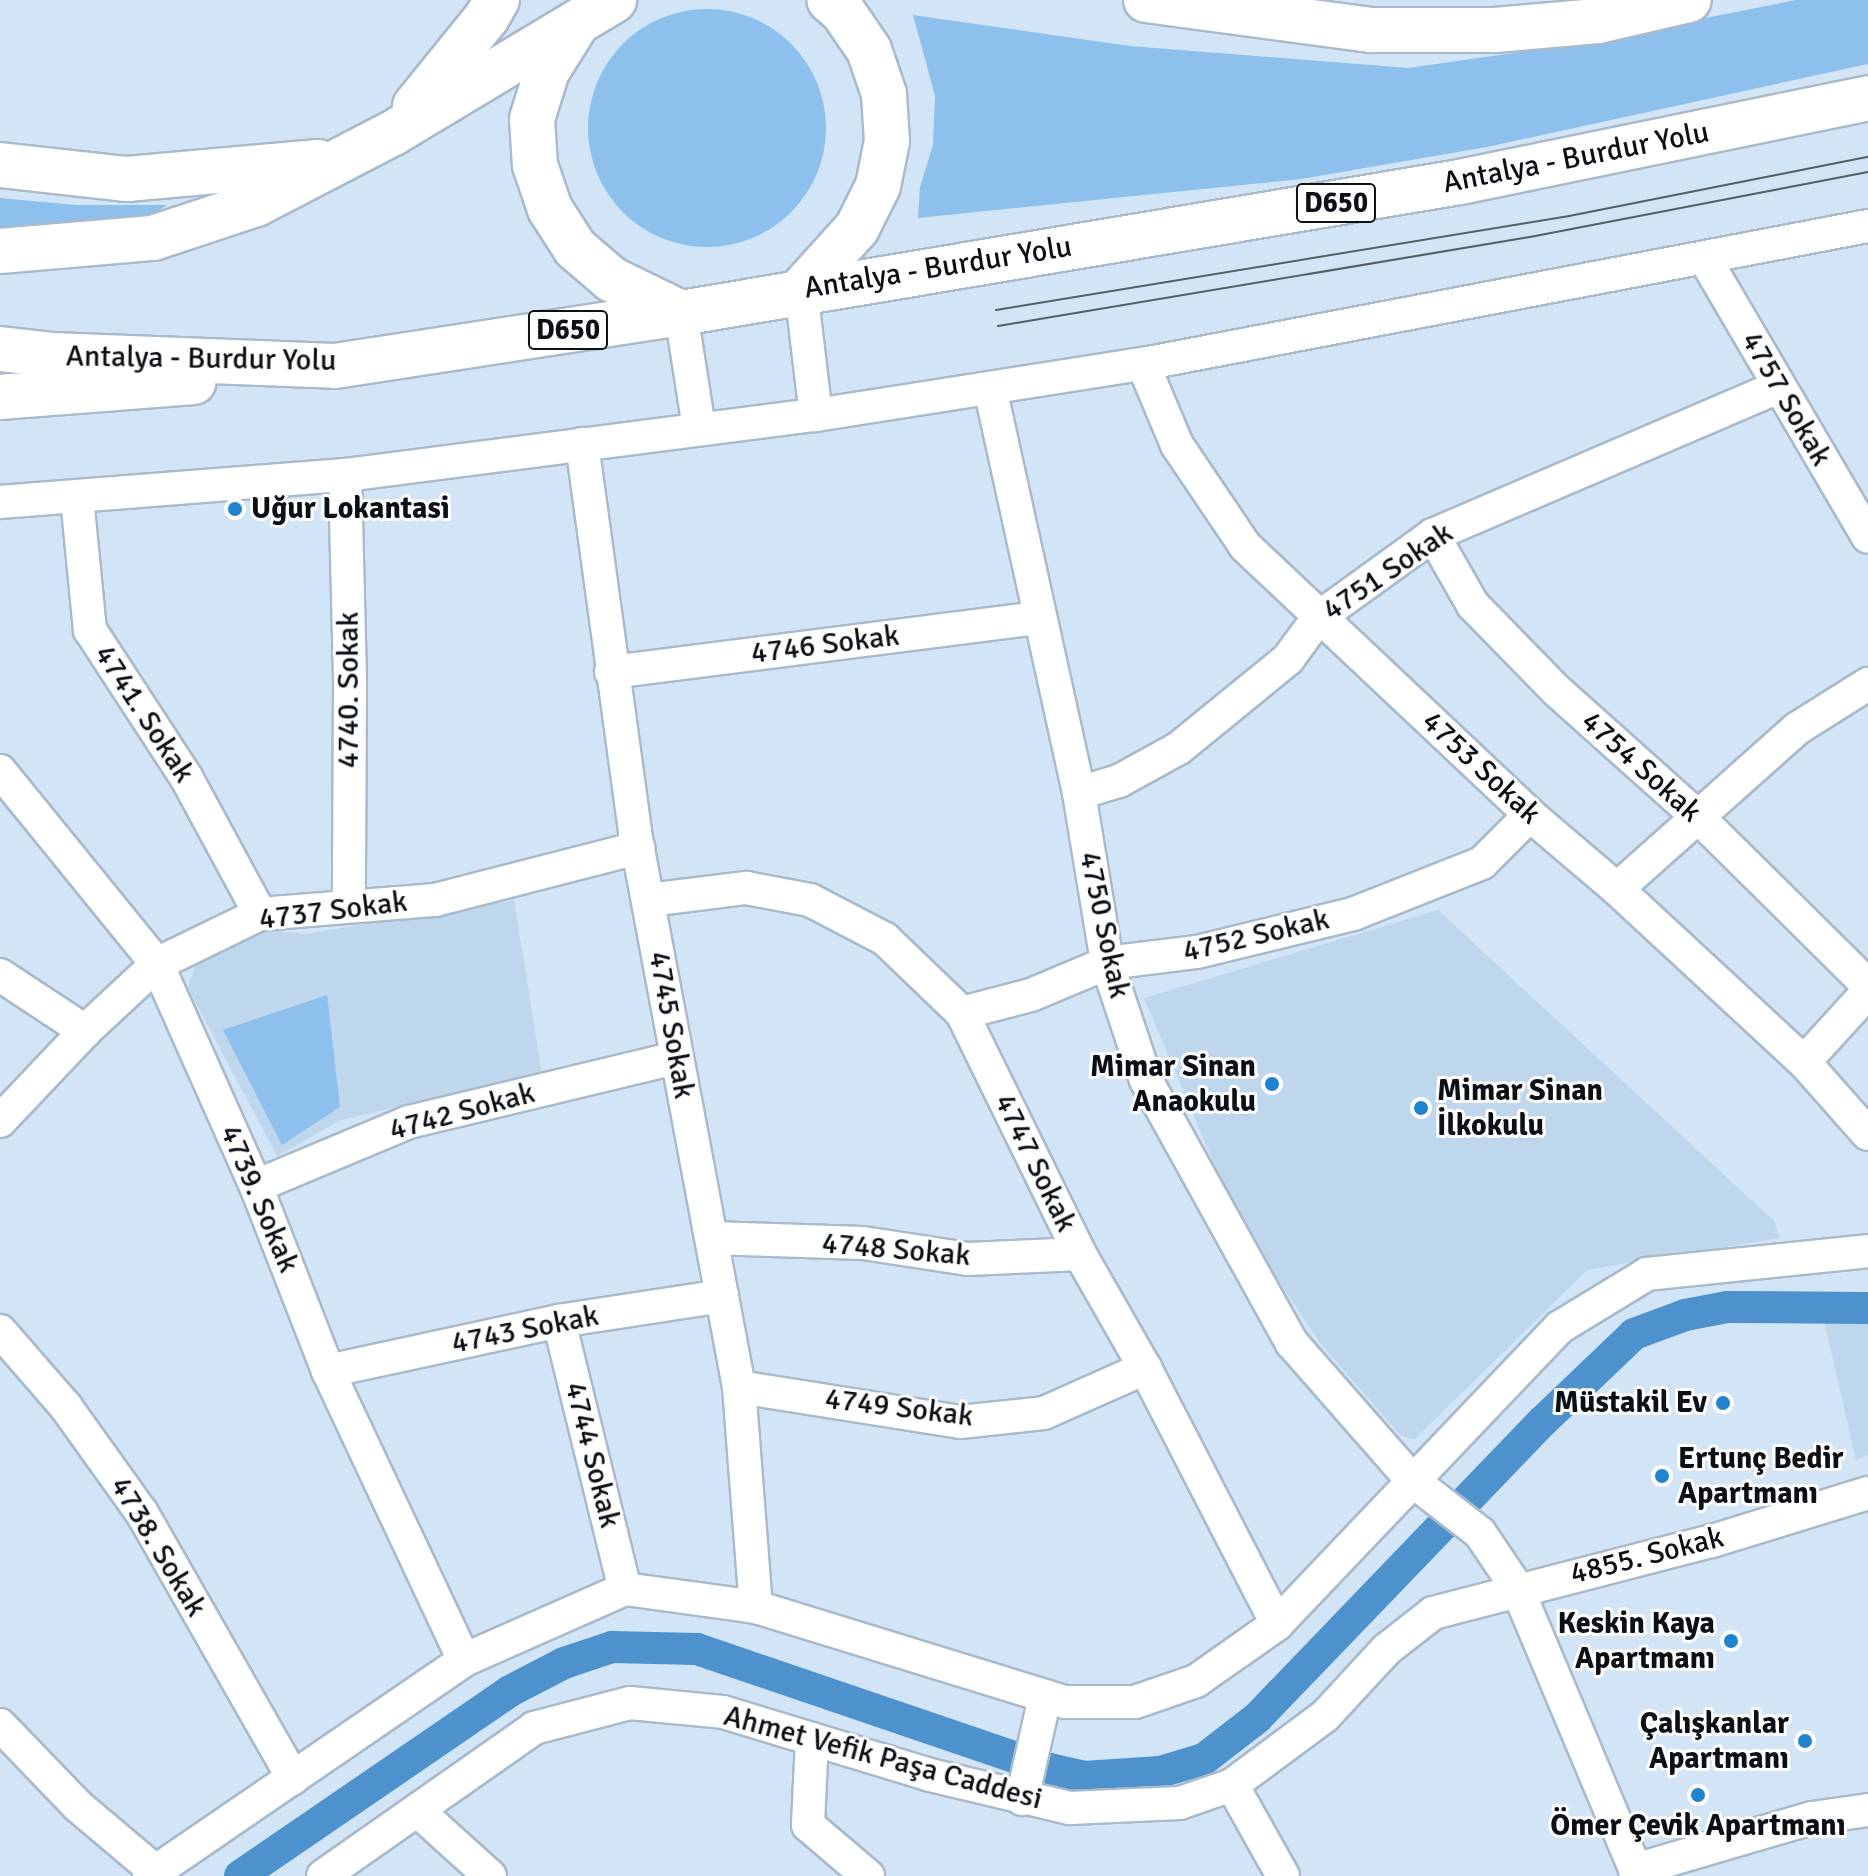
<!DOCTYPE html>
<meta charset="utf-8">
<style>
body{margin:0}
#map{position:relative;width:1868px;height:1876px;overflow:hidden;background:#d2e5f7;font-family:Signika,sans-serif}
div>[style]{position:absolute}
.built>*{inset:0;background:#bed7ed}
.green>*{inset:0;background:#8ec0ed}
.round{border-radius:50%}
.canal>*{height:32px;margin:-16px;padding:0 16px;transform-origin:16px;border-radius:16px;background:#4d91cd}
.roads{filter:drop-shadow(2px 0 #a8bacb) drop-shadow(-2px 0 #a8bacb) drop-shadow(0 2px #a8bacb) drop-shadow(0 -2px #a8bacb)}
.minor>*{height:32px;margin:-16px;padding:0 16px;transform-origin:16px;border-radius:16px;background:#fff}
.highway>*{height:44px;margin:-22px;padding:0 22px;transform-origin:22px;border-radius:22px;background:#fff}
.tram>*{height:2px;margin:-1px;padding:0 1px;transform-origin:1px;border-radius:1px;background:#545f69}
.dots>*{width:22px;height:22px;translate:-50% -50%;box-sizing:border-box;border:4px solid #fff;border-radius:50%}
span{translate:-50% -50%;white-space:nowrap;text-align:center;line-height:1.15;-webkit-text-stroke:6px #fff;paint-order:stroke}
.shield-label span{padding:2px 6px;background:#fff;border:2px solid;border-radius:6px;-webkit-text-stroke-width:0}
.shield-label{font-size:28px;color:#0a1016;font-weight:700}
.street-label{font-size:30px;color:#0a1016}
.poi-label{font-size:30px;color:#0a1016;font-weight:700}
.left{translate:0 -50%;text-align:left}
.right{translate:-100% -50%;text-align:right}
</style>
<div id="map">
<div class="built">
<i style="clip-path:polygon(514px 900px,542px 1074px,341px 1120px,277px 1156px,188px 988px,197px 960px,265px 929px,305px 934px)"></i>
<i style="clip-path:polygon(1438px 910px,1774px 1221px,1780px 1238px,1587px 1270px,1414px 1440px,1400px 1435px,1320px 1343px,1237px 1218px,1144px 998px)"></i>
<i style="clip-path:polygon(1823px 1316px,1868px 1316px,1868px 1455px,1856px 1460px)"></i>
</div>
<div class="green">
<i style="clip-path:polygon(1796px 0,1868px 0,1868px 64px,1487px 147px,1301px 179px,918px 218px,920px 187px,933px 145px,935px 96px,913px 15px,1130px 46px,1408px 68px,1564px 46px)"></i>
<i class="round" style="left:588px;top:9px;width:238px;height:238px"></i>
<i style="clip-path:polygon(0 198px,76px 205px,167px 205px,149px 217px,0 231px)"></i>
<i style="clip-path:polygon(327px 995px,340px 1107px,282px 1145px,223px 1030px)"></i>
</div>
<div class="canal">
<i style="left:240px;top:1876px;width:327px;rotate:-34.4deg"></i>
<i style="left:510px;top:1691px;width:61px;rotate:-27.4deg"></i>
<i style="left:564px;top:1663px;width:51px;rotate:-18.4deg"></i>
<i style="left:612px;top:1647px;width:85px;rotate:1.3deg"></i>
<i style="left:697px;top:1649px;width:373px;rotate:18.8deg"></i>
<i style="left:1050px;top:1769px;width:35px;rotate:13deg"></i>
<i style="left:1084px;top:1777px;width:76px;rotate:-3.8deg"></i>
<i style="left:1160px;top:1772px;width:46px;rotate:-16.5deg"></i>
<i style="left:1204px;top:1759px;width:67px;rotate:-37.7deg"></i>
<i style="left:1257px;top:1718px;width:411px;rotate:-46.1deg"></i>
<i style="left:1542px;top:1422px;width:127px;rotate:-43.7deg"></i>
<i style="left:1634px;top:1334px;width:54px;rotate:-20.4deg"></i>
<i style="left:1685px;top:1315px;width:43px;rotate:-10.8deg"></i>
<i style="left:1727px;top:1307px;width:141px;rotate:0.4deg"></i>
</div>
<div class="roads">
<div class="minor">
<i style="left:1705px;top:259px;width:322px;rotate:59.6deg"></i>
<i style="left:801px;top:290px;width:126px;rotate:83.2deg"></i>
<i style="left:681px;top:313px;width:116px;rotate:81.1deg"></i>
<i style="left:1143px;top:364px;width:88px;rotate:67.2deg"></i>
<i style="left:1177px;top:445px;width:122px;rotate:56deg"></i>
<i style="left:1245px;top:546px;width:392px;rotate:43.3deg"></i>
<i style="left:1530px;top:815px;width:114px;rotate:40.4deg"></i>
<i style="left:1617px;top:889px;width:255px;rotate:42.8deg"></i>
<i style="left:1804px;top:1062px;width:96px;rotate:48.4deg"></i>
<i style="left:990px;top:388px;width:415px;rotate:77.6deg"></i>
<i style="left:1079px;top:793px;width:172px;rotate:80.6deg"></i>
<i style="left:1107px;top:963px;width:123px;rotate:71.6deg"></i>
<i style="left:1146px;top:1080px;width:301px;rotate:61deg"></i>
<i style="left:1292px;top:1343px;width:184px;rotate:48.8deg"></i>
<i style="left:1413px;top:1481px;width:85px;rotate:37.8deg"></i>
<i style="left:1480px;top:1533px;width:66px;rotate:56.1deg"></i>
<i style="left:1517px;top:1588px;width:312px;rotate:67.2deg"></i>
<i style="left:582px;top:444px;width:393px;rotate:82.2deg"></i>
<i style="left:635px;top:833px;width:564px;rotate:79.37deg"></i>
<i style="left:739px;top:1387px;width:221px;rotate:85.6deg"></i>
<i style="left:345px;top:475px;width:208px;rotate:88.6deg"></i>
<i style="left:350px;top:683px;width:221px;rotate:90.3deg"></i>
<i style="left:77px;top:498px;width:133px;rotate:84.4deg"></i>
<i style="left:90px;top:630px;width:176px;rotate:56.9deg"></i>
<i style="left:186px;top:777px;width:156px;rotate:61.6deg"></i>
<i style="left:0;top:502px;width:346px;rotate:-4.5deg"></i>
<i style="left:345px;top:475px;width:475px;rotate:-7.3deg"></i>
<i style="left:816px;top:415px;width:331px;rotate:-8.9deg"></i>
<i style="left:1143px;top:364px;width:738px;rotate:-10.78deg"></i>
<i style="left:1433px;top:535px;width:81px;rotate:60.3deg"></i>
<i style="left:1473px;top:605px;width:119px;rotate:45.7deg"></i>
<i style="left:1556px;top:690px;width:189px;rotate:41.8deg"></i>
<i style="left:1697px;top:816px;width:240px;rotate:44.7deg"></i>
<i style="left:611px;top:672px;width:431px;rotate:-7.2deg"></i>
<i style="left:0;top:771px;width:249px;rotate:50.9deg"></i>
<i style="left:157px;top:964px;width:243px;rotate:66deg"></i>
<i style="left:256px;top:1186px;width:199px;rotate:68.7deg"></i>
<i style="left:328px;top:1371px;width:319px;rotate:64.8deg"></i>
<i style="left:1079px;top:793px;width:42px;rotate:-16.7deg"></i>
<i style="left:1119px;top:781px;width:68px;rotate:-28.8deg"></i>
<i style="left:1179px;top:748px;width:141px;rotate:-39.2deg"></i>
<i style="left:1288px;top:659px;width:51px;rotate:-53.8deg"></i>
<i style="left:1318px;top:618px;width:142px;rotate:-35.8deg"></i>
<i style="left:1433px;top:535px;width:376px;rotate:-23.2deg"></i>
<i style="left:1617px;top:889px;width:242px;rotate:-41.7deg"></i>
<i style="left:1798px;top:728px;width:83px;rotate:-32.2deg"></i>
<i style="left:649px;top:900px;width:98px;rotate:-7.1deg"></i>
<i style="left:746px;top:888px;width:65px;rotate:10.6deg"></i>
<i style="left:810px;top:900px;width:85px;rotate:27.5deg"></i>
<i style="left:885px;top:939px;width:107px;rotate:43.9deg"></i>
<i style="left:962px;top:1013px;width:268px;rotate:63.9deg"></i>
<i style="left:1080px;top:1254px;width:131px;rotate:60.3deg"></i>
<i style="left:1145px;top:1368px;width:288px;rotate:62.7deg"></i>
<i style="left:0;top:975px;width:102px;rotate:33.4deg"></i>
<i style="left:962px;top:1013px;width:71px;rotate:-14.6deg"></i>
<i style="left:1031px;top:995px;width:82px;rotate:-22.8deg"></i>
<i style="left:1107px;top:963px;width:91px;rotate:-7deg"></i>
<i style="left:1197px;top:952px;width:161px;rotate:-13.7deg"></i>
<i style="left:1353px;top:914px;width:139px;rotate:-21.6deg"></i>
<i style="left:1482px;top:863px;width:68px;rotate:-45deg"></i>
<i style="left:1804px;top:1062px;width:95px;rotate:-47.6deg"></i>
<i style="left:0;top:1121px;width:124px;rotate:-46.6deg"></i>
<i style="left:85px;top:1031px;width:98px;rotate:-42.9deg"></i>
<i style="left:157px;top:964px;width:114px;rotate:-25.9deg"></i>
<i style="left:260px;top:914px;width:176px;rotate:-4.6deg"></i>
<i style="left:435px;top:900px;width:210px;rotate:-14.4deg"></i>
<i style="left:256px;top:1186px;width:166px;rotate:-22.7deg"></i>
<i style="left:409px;top:1122px;width:274px;rotate:-13.5deg"></i>
<i style="left:712px;top:1238px;width:151px;rotate:1.9deg"></i>
<i style="left:863px;top:1243px;width:106px;rotate:8.7deg"></i>
<i style="left:968px;top:1259px;width:112px;rotate:-2.6deg"></i>
<i style="left:559px;top:1321px;width:276px;rotate:76.2deg"></i>
<i style="left:0;top:1331px;width:101px;rotate:49deg"></i>
<i style="left:66px;top:1407px;width:130px;rotate:54.4deg"></i>
<i style="left:142px;top:1513px;width:305px;rotate:60.3deg"></i>
<i style="left:328px;top:1371px;width:236px;rotate:-12.2deg"></i>
<i style="left:559px;top:1321px;width:165px;rotate:-8.7deg"></i>
<i style="left:739px;top:1387px;width:224px;rotate:9deg"></i>
<i style="left:960px;top:1422px;width:84px;rotate:-6.1deg"></i>
<i style="left:1044px;top:1413px;width:111px;rotate:-24deg"></i>
<i style="left:0;top:1725px;width:112px;rotate:46.1deg"></i>
<i style="left:78px;top:1806px;width:102px;rotate:40.2deg"></i>
<i style="left:812px;top:1739px;width:86px;rotate:92.7deg"></i>
<i style="left:808px;top:1825px;width:79px;rotate:40.4deg"></i>
<i style="left:1232px;top:1785px;width:104px;rotate:60.7deg"></i>
<i style="left:1022px;top:1799px;width:105px;rotate:-77.3deg"></i>
<i style="left:418px;top:1811px;width:97px;rotate:42.1deg"></i>
<i style="left:1635px;top:1870px;width:184px;rotate:-16.4deg"></i>
<i style="left:1812px;top:1818px;width:57px;rotate:-8.1deg"></i>
<i style="left:149px;top:1876px;width:382px;rotate:-34.4deg"></i>
<i style="left:464px;top:1660px;width:176px;rotate:-23.8deg"></i>
<i style="left:625px;top:1589px;width:132px;rotate:7.8deg"></i>
<i style="left:756px;top:1607px;width:323px;rotate:17.1deg"></i>
<i style="left:1065px;top:1702px;width:70px"></i>
<i style="left:1135px;top:1702px;width:65px;rotate:-19deg"></i>
<i style="left:1196px;top:1681px;width:99px;rotate:-35.1deg"></i>
<i style="left:1277px;top:1624px;width:410px;rotate:-46.4deg"></i>
<i style="left:1560px;top:1327px;width:102px;rotate:-31.3deg"></i>
<i style="left:1647px;top:1274px;width:222px;rotate:-5.9deg"></i>
<i style="left:323px;top:1876px;width:258px;rotate:-35deg"></i>
<i style="left:534px;top:1728px;width:99px;rotate:-14.6deg"></i>
<i style="left:630px;top:1703px;width:93px;rotate:5.5deg"></i>
<i style="left:723px;top:1712px;width:216px;rotate:16.9deg"></i>
<i style="left:930px;top:1775px;width:144px;rotate:13.3deg"></i>
<i style="left:1070px;top:1808px;width:110px;rotate:-2.6deg"></i>
<i style="left:1180px;top:1803px;width:55px;rotate:-19.1deg"></i>
<i style="left:1232px;top:1785px;width:116px;rotate:-36.6deg"></i>
<i style="left:1325px;top:1716px;width:91px;rotate:-47.2deg"></i>
<i style="left:1387px;top:1649px;width:58px;rotate:-38deg"></i>
<i style="left:1433px;top:1613px;width:288px;rotate:-14.5deg"></i>
<i style="left:1712px;top:1541px;width:163px;rotate:-17.1deg"></i>
</div>
<div class="highway">
<i style="left:1146px;top:0;width:228px;rotate:7.6deg"></i>
<i style="left:1372px;top:30px;width:123px"></i>
<i style="left:1495px;top:30px;width:103px;rotate:-5deg"></i>
<i style="left:1598px;top:21px;width:93px;rotate:-13deg"></i>
<i style="left:574px;top:28px;width:51px;rotate:122.1deg"></i>
<i style="left:547px;top:71px;width:50px;rotate:107.4deg"></i>
<i style="left:532px;top:119px;width:46px;rotate:86.3deg"></i>
<i style="left:535px;top:165px;width:46px;rotate:71.2deg"></i>
<i style="left:550px;top:209px;width:46px;rotate:57.3deg"></i>
<i style="left:575px;top:248px;width:48px;rotate:40.7deg"></i>
<i style="left:611px;top:279px;width:78px;rotate:25.9deg"></i>
<i style="left:415px;top:106px;width:114px;rotate:-51deg"></i>
<i style="left:487px;top:17px;width:20px;rotate:-60deg"></i>
<i style="left:0;top:165px;width:128px;rotate:6.3deg"></i>
<i style="left:127px;top:179px;width:192px;rotate:-5.1deg"></i>
<i style="left:0;top:251px;width:154px;rotate:-4.9deg"></i>
<i style="left:153px;top:238px;width:108px;rotate:-18.3deg"></i>
<i style="left:256px;top:204px;width:154px;rotate:-27.4deg"></i>
<i style="left:393px;top:133px;width:258px;rotate:-31deg"></i>
<i style="left:801px;top:290px;width:84px;rotate:-47.9deg"></i>
<i style="left:857px;top:228px;width:47px;rotate:-63.4deg"></i>
<i style="left:878px;top:186px;width:46px;rotate:-78.7deg"></i>
<i style="left:887px;top:141px;width:47px;rotate:-93.7deg"></i>
<i style="left:884px;top:94px;width:46px;rotate:-108.8deg"></i>
<i style="left:869px;top:50px;width:46px;rotate:-124.4deg"></i>
<i style="left:843px;top:12px;width:18px;rotate:-139deg"></i>
<i style="left:0;top:349px;width:52px;rotate:6.6deg"></i>
<i style="left:52px;top:355px;width:283px;rotate:2.2deg"></i>
<i style="left:335px;top:366px;width:350px;rotate:-8.7deg"></i>
<i style="left:681px;top:313px;width:790px;rotate:-9.55deg"></i>
<i style="left:1460px;top:182px;width:417px;rotate:-11.6deg"></i>
<i style="left:0;top:397px;width:194px;rotate:-4.4deg"></i>
</div>
</div>
<div class="tram">
<i style="left:996px;top:310px;width:581px;rotate:-9.32deg"></i>
<i style="left:1569px;top:216px;width:305px;rotate:-11.2deg"></i>
<i style="left:998px;top:326px;width:539px;rotate:-9.5deg"></i>
<i style="left:1530px;top:237px;width:344px;rotate:-10.9deg"></i>
</div>
<div class="dots">
<i style="left:235px;top:509px;background:#1f84cf"></i>
<i style="left:1272px;top:1084px;background:#1f84cf"></i>
<i style="left:1421px;top:1108px;background:#1f84cf"></i>
<i style="left:1723px;top:1403px;background:#1f84cf"></i>
<i style="left:1662px;top:1476px;background:#1f84cf"></i>
<i style="left:1731px;top:1641px;background:#1f84cf"></i>
<i style="left:1805px;top:1741px;background:#1f84cf"></i>
<i style="left:1698px;top:1795px;background:#1f84cf"></i>
</div>
<div class="shield-label">
<span style="left:1336px;top:203px">D650</span>
<span style="left:568px;top:330px">D650</span>
</div>
<div class="street-label">
<span style="left:1576px;top:158px;rotate:-11deg">Antalya - Burdur Yolu</span>
<span style="left:938px;top:268px;rotate:-9deg">Antalya - Burdur Yolu</span>
<span style="left:201px;top:359px;rotate:1deg">Antalya - Burdur Yolu</span>
<span style="left:1786px;top:399px;rotate:60deg">4757 Sokak</span>
<span style="left:1388px;top:572px;rotate:-34deg">4751 Sokak</span>
<span style="left:825px;top:645px;rotate:-7deg">4746 Sokak</span>
<span style="left:349px;top:690px;rotate:-90deg">4740. Sokak</span>
<span style="left:144px;top:714px;rotate:57deg">4741. Sokak</span>
<span style="left:1641px;top:767px;rotate:42deg">4754 Sokak</span>
<span style="left:1481px;top:768px;rotate:43deg">4753 Sokak</span>
<span style="left:333px;top:911px;rotate:-7deg">4737 Sokak</span>
<span style="left:1104px;top:925px;rotate:78deg">4750 Sokak</span>
<span style="left:1256px;top:936px;rotate:-13deg">4752 Sokak</span>
<span style="left:671px;top:1025px;rotate:80deg">4745 Sokak</span>
<span style="left:462px;top:1112px;rotate:-15deg">4742 Sokak</span>
<span style="left:1035px;top:1163px;rotate:64deg">4747 Sokak</span>
<span style="left:259px;top:1199px;rotate:67deg">4739. Sokak</span>
<span style="left:896px;top:1250px;rotate:5deg">4748 Sokak</span>
<span style="left:525px;top:1330px;rotate:-11deg">4743 Sokak</span>
<span style="left:899px;top:1408px;rotate:7deg">4749 Sokak</span>
<span style="left:592px;top:1455px;rotate:76deg">4744 Sokak</span>
<span style="left:158px;top:1547px;rotate:59deg">4738. Sokak</span>
<span style="left:1647px;top:1556px;rotate:-14deg">4855. Sokak</span>
<span style="left:883px;top:1758px;rotate:15deg">Ahmet Vefik Paşa Caddesi</span>
</div>
<div class="poi-label">
<span class="left" style="left:251px;top:509px">Uğur Lokantasi</span>
<span class="right" style="left:1256px;top:1084px">Mimar Sinan<br>Anaokulu</span>
<span class="left" style="left:1437px;top:1108px">Mimar Sinan<br>İlkokulu</span>
<span class="right" style="left:1707px;top:1403px">Müstakil Ev</span>
<span class="left" style="left:1678px;top:1476px">Ertunç Bedir<br>Apartmanı</span>
<span class="right" style="left:1715px;top:1641px">Keskin Kaya<br>Apartmanı</span>
<span class="right" style="left:1789px;top:1741px">Çalışkanlar<br>Apartmanı</span>
<span style="left:1698px;top:1826px">Ömer Çevik Apartmanı</span>
</div>
</div>
